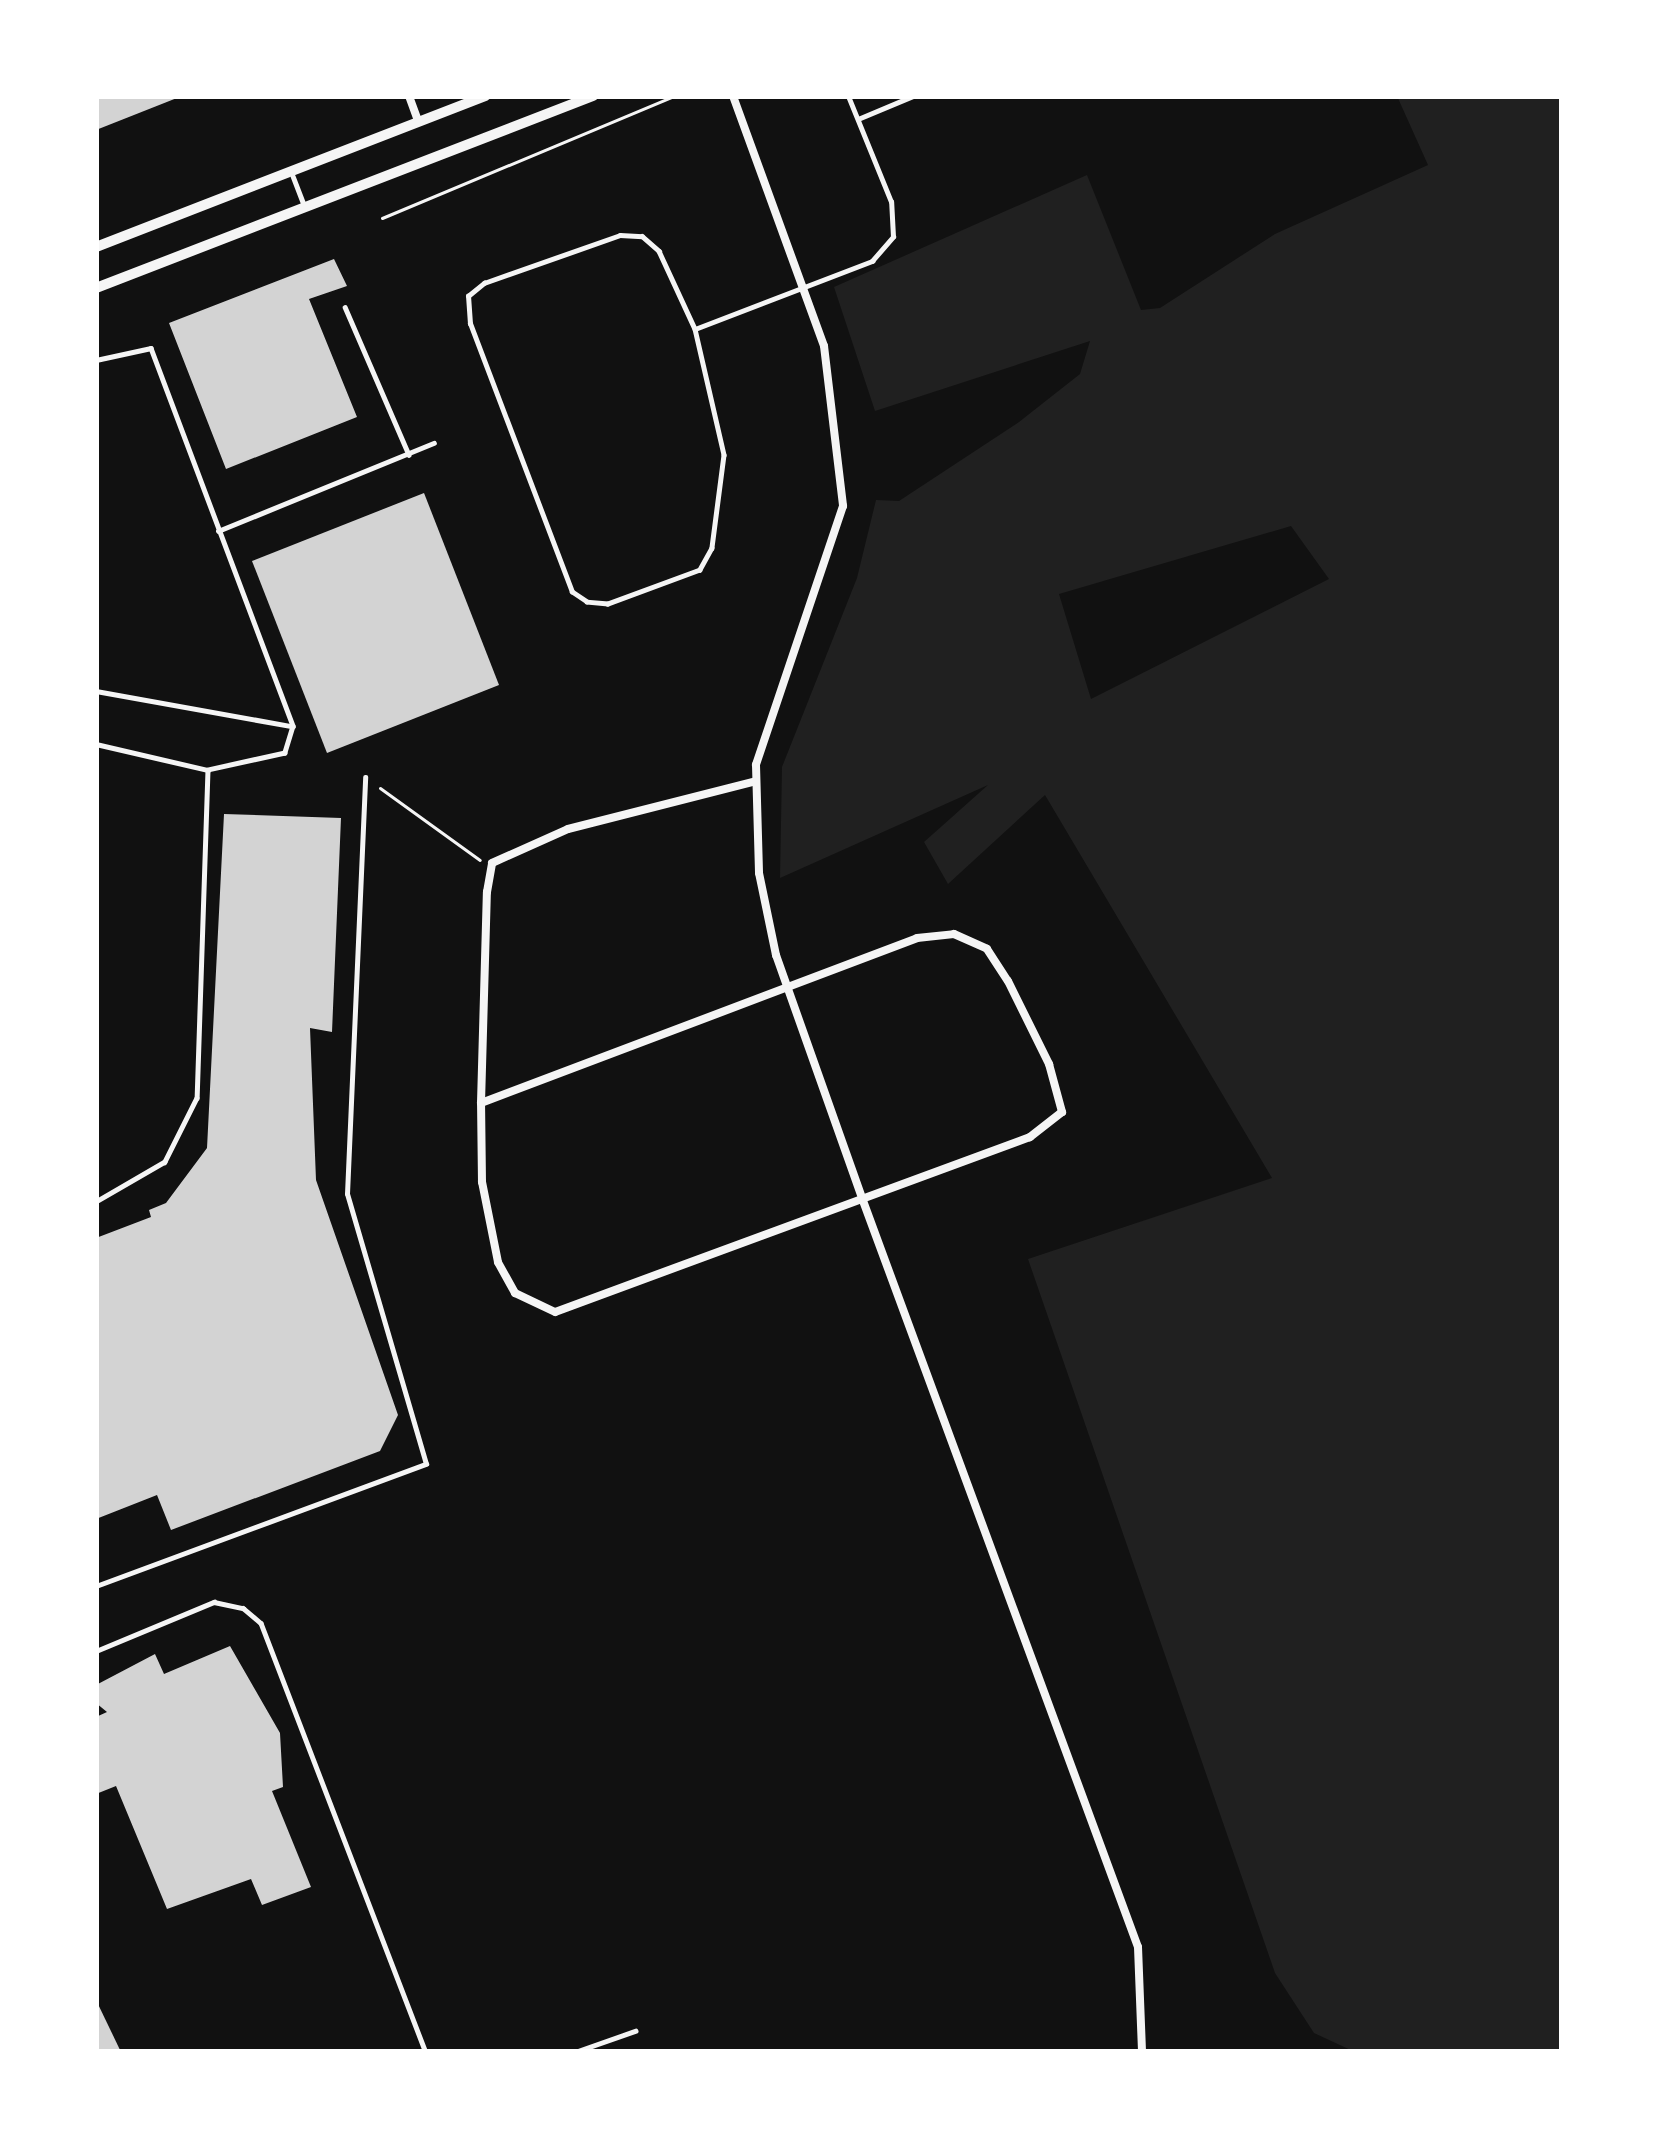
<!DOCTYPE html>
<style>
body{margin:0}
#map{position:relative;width:1658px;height:2148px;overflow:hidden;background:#111;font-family:Georgia,serif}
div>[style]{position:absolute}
.green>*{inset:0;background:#202020}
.building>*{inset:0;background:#d3d3d3}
.path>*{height:3px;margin:-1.5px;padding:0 1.5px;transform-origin:1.5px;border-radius:1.5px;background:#f5f5f5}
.service>*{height:4.5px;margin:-2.25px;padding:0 2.25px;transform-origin:2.25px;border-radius:2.25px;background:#f5f5f5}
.minor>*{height:8px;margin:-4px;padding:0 4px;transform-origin:4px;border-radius:4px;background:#f5f5f5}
.tertiary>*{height:10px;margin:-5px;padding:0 5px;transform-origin:5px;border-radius:5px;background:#f5f5f5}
span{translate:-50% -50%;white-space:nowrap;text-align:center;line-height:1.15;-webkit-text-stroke:12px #fff;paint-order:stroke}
.frame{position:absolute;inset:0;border:99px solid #fff;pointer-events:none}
</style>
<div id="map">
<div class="green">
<i style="clip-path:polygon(evenodd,1397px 96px,1562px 96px,1562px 2052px,1355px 2052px,1314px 2033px,1275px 1973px,1028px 1259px,1272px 1178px,1045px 795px,948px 884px,924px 842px,988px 785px,780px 878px,782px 767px,857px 578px,876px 500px,899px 501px,1019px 422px,1080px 374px,1090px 341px,875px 411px,834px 287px,1087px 175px,1141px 310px,1160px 308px,1275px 234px,1428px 165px,1397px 96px,1291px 526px,1329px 579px,1091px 699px,1059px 594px,1291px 526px)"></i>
</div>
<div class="building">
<i style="clip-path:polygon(96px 96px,182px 96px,96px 130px)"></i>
<i style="clip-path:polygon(334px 259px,347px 286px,309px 299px,357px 417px,226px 469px,169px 323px)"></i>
<i style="clip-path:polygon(424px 493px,499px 685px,327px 753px,252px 561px)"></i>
<i style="clip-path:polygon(224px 814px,341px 818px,332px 1032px,310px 1028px,316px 1180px,398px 1415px,380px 1451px,171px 1530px,157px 1495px,96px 1519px,96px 1238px,151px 1217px,149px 1210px,166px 1203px,207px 1148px)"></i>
<i style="clip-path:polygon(230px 1646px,280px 1733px,283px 1787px,272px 1791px,311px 1887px,262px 1905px,251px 1879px,167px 1909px,116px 1786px,96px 1794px,96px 1717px,107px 1712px,96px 1703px,96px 1685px,155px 1654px,164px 1674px)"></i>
<i style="clip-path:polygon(96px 2000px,121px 2052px,96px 2052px)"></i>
</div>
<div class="path">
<i style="left:382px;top:218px;width:316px;rotate:-22.7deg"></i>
<i style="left:380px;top:788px;width:123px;rotate:35.8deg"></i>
</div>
<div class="service">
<i style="left:858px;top:119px;width:60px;rotate:-22.7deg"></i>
<i style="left:293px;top:176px;width:31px;rotate:69deg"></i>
<i style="left:345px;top:307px;width:161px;rotate:66.6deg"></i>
<i style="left:695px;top:329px;width:129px;rotate:77deg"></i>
<i style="left:724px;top:455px;width:94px;rotate:97.4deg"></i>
<i style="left:712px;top:548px;width:25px;rotate:119deg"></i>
<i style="left:700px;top:570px;width:98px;rotate:159.7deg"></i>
<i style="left:608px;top:604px;width:21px;rotate:-175deg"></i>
<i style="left:587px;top:602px;width:18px;rotate:-146deg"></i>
<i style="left:572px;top:592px;width:287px;rotate:-110.8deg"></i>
<i style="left:470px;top:324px;width:28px;rotate:-94deg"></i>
<i style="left:468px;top:296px;width:21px;rotate:-39deg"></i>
<i style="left:484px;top:283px;width:144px;rotate:-19.4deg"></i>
<i style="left:620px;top:235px;width:22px;rotate:3deg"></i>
<i style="left:642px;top:236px;width:23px;rotate:41deg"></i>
<i style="left:659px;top:251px;width:86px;rotate:65.2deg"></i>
<i style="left:695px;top:329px;width:190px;rotate:-21deg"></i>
<i style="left:872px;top:261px;width:32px;rotate:-49deg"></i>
<i style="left:893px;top:237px;width:35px;rotate:-93deg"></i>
<i style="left:891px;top:202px;width:114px;rotate:-112.1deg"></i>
<i style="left:96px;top:360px;width:56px;rotate:-12.3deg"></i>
<i style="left:151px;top:348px;width:404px;rotate:69.4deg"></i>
<i style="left:293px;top:726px;width:28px;rotate:107deg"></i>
<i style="left:285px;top:753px;width:79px;rotate:167.6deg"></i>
<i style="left:218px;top:531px;width:233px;rotate:-22.2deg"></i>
<i style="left:96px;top:691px;width:198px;rotate:10.2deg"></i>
<i style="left:96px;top:744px;width:115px;rotate:13.1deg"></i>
<i style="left:208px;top:770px;width:328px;rotate:91.9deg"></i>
<i style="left:197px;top:1098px;width:72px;rotate:116.6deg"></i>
<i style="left:165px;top:1162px;width:80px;rotate:149.9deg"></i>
<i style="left:96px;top:1586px;width:352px;rotate:-20.3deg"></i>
<i style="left:426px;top:1464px;width:281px;rotate:-106.3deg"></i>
<i style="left:347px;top:1194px;width:417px;rotate:-87.5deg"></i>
<i style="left:96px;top:1651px;width:128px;rotate:-22.6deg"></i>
<i style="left:214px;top:1602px;width:30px;rotate:12deg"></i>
<i style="left:243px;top:1608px;width:23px;rotate:40deg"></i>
<i style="left:261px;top:1623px;width:460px;rotate:69deg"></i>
<i style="left:575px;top:2052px;width:64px;rotate:-19.3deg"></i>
</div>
<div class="minor">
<i style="left:409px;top:96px;width:27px;rotate:70deg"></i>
<i style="left:733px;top:96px;width:266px;rotate:70deg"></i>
<i style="left:824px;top:346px;width:161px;rotate:83.2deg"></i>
<i style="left:843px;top:506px;width:273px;rotate:108.6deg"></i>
<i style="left:756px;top:765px;width:108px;rotate:88.4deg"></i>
<i style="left:759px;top:873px;width:84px;rotate:78.3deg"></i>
<i style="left:776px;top:955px;width:258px;rotate:70.5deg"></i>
<i style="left:862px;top:1198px;width:798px;rotate:69.77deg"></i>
<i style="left:1138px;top:1947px;width:105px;rotate:87.8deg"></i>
<i style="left:481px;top:1103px;width:466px;rotate:-20.7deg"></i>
<i style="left:917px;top:938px;width:37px;rotate:-6deg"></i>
<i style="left:954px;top:934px;width:36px;rotate:24deg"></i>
<i style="left:987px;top:949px;width:38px;rotate:57deg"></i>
<i style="left:1008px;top:981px;width:93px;rotate:63.7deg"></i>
<i style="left:1049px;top:1064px;width:50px;rotate:74.8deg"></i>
<i style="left:1062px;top:1112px;width:41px;rotate:142deg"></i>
<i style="left:1030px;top:1137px;width:506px;rotate:159.78deg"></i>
<i style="left:555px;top:1312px;width:44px;rotate:-154.6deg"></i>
<i style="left:515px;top:1293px;width:35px;rotate:-119deg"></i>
<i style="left:498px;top:1262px;width:82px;rotate:-101.3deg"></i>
<i style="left:482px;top:1182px;width:79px;rotate:-90.7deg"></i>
<i style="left:481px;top:1103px;width:211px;rotate:-88.4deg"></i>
<i style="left:487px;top:892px;width:29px;rotate:-80deg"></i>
<i style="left:492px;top:863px;width:83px;rotate:-24.1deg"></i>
<i style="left:568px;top:829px;width:194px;rotate:-14.3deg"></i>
</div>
<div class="tertiary">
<i style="left:96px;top:247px;width:418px;rotate:-21.2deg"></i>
<i style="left:96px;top:288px;width:533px;rotate:-21.12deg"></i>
</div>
<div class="frame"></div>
</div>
